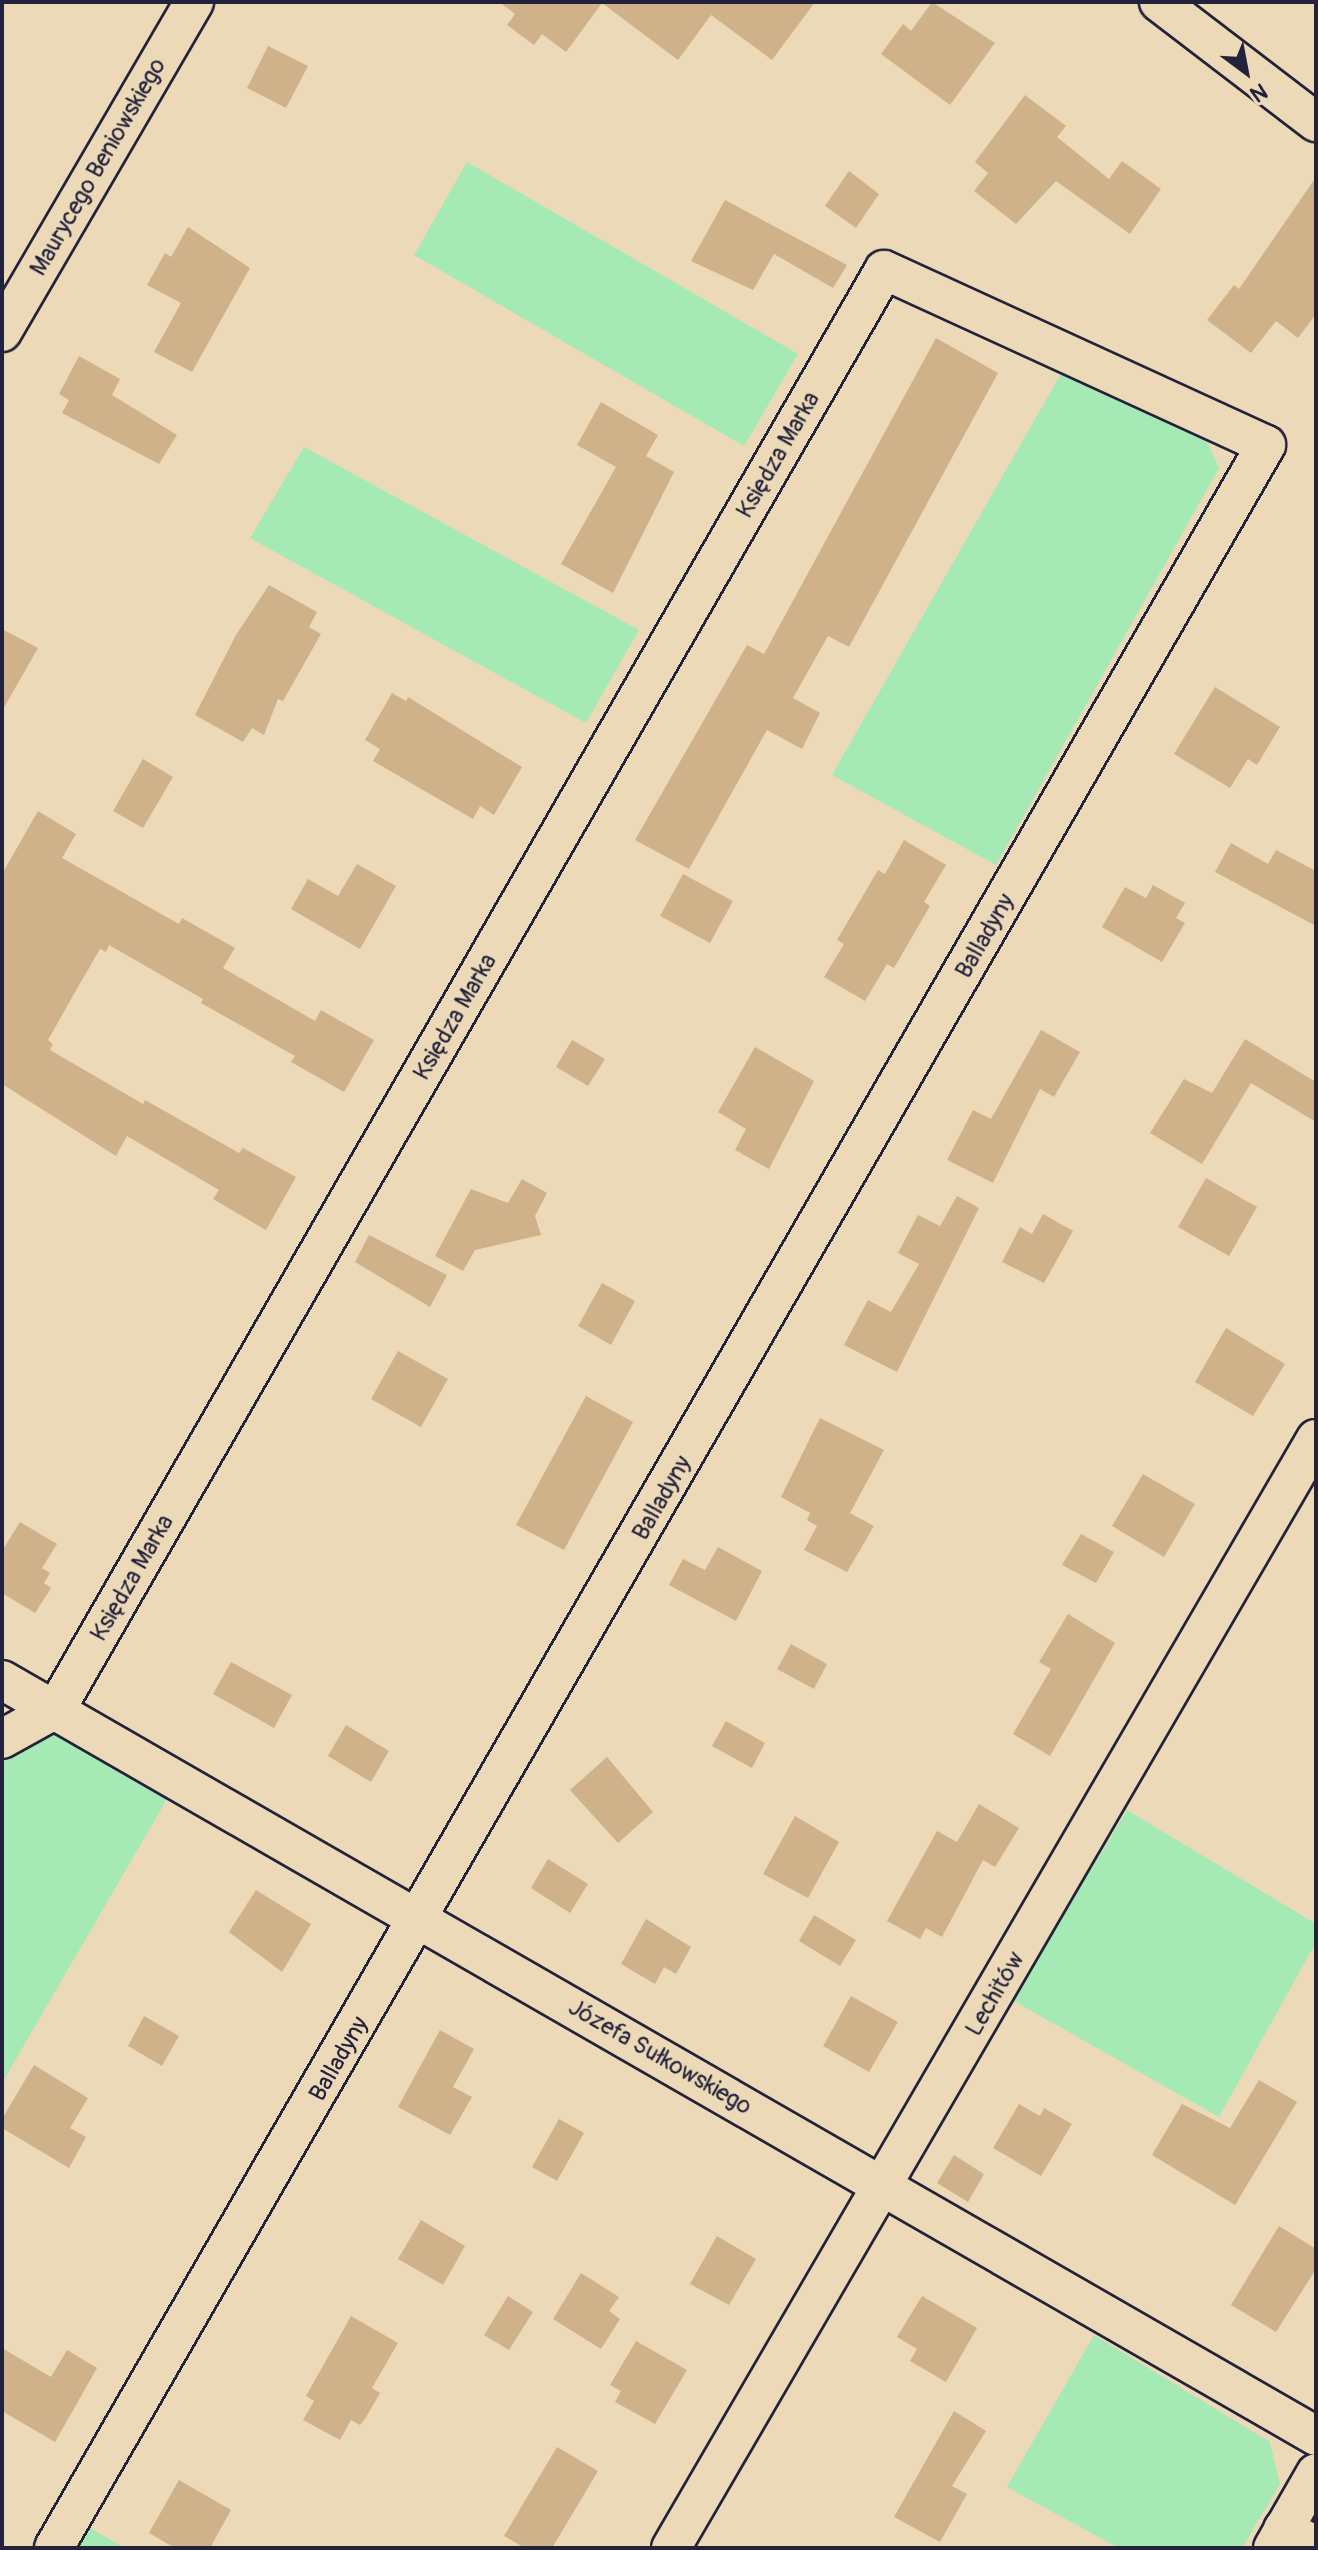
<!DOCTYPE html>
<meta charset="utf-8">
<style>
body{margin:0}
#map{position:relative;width:1318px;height:2550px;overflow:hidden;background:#ecd9b7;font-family:Pangolin,sans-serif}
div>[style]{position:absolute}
.green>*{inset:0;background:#a5e9b4}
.building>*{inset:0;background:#d0b28a}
.roads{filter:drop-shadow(2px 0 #22223b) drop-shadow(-2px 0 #22223b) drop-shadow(0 2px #22223b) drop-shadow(0 -2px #22223b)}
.minor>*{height:38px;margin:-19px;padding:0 19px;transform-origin:19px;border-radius:19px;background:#ecd9b7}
span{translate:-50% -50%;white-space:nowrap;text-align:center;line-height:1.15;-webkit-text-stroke:6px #ecd9b7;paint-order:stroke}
.street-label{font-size:24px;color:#22223b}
.frame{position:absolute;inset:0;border:4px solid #22223b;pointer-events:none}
.north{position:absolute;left:1206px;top:32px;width:80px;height:80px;-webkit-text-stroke:6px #ecd9b7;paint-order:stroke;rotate:148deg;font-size:22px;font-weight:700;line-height:32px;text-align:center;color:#22223b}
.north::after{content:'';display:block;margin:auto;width:28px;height:36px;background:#22223b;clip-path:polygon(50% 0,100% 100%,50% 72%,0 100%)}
</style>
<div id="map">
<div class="green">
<i style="clip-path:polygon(467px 162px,798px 354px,744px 446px,414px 255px)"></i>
<i style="clip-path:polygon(1062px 372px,1203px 433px,1219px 468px,996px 865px,832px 775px)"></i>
<i style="clip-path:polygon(304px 447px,639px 630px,586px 723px,250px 538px)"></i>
<i style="clip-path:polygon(51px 1731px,167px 1799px,2px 2083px,2px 1762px)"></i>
<i style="clip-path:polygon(1127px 1810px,1316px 1924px,1316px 1942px,1219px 2117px,1012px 2000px)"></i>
<i style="clip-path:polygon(1094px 2335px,1270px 2442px,1280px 2484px,1242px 2548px,1119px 2548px,1007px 2487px)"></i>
<i style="clip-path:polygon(88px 2527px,125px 2548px,75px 2548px)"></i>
</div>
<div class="building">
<i style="clip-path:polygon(499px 2px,815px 2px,772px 60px,711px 15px,678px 60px,602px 3px,566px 52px,542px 34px,534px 45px,507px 25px,515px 14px)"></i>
<i style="clip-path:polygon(932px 2px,995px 43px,950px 105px,881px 54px,903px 24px,911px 31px)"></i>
<i style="clip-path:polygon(268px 46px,308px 66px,286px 108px,247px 88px)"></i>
<i style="clip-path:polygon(1025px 95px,1066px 126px,1057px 137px,1109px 179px,1122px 161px,1161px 189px,1130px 234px,1056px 181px,1016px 224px,974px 191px,988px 173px,975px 162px)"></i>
<i style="clip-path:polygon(849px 171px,879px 194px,856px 228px,825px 206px)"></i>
<i style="clip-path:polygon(1316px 177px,1316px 314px,1298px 338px,1276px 321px,1251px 353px,1207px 320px,1234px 285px,1239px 289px)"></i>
<i style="clip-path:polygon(725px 200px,847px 265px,833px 288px,774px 254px,753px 290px,691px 261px)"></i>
<i style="clip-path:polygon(188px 227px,250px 268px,192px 372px,154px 352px,181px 303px,147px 285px,165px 253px,171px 257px)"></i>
<i style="clip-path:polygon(936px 338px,998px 373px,849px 647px,828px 636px,793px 698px,820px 713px,802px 749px,767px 730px,689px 869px,635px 840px,747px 645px,764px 654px)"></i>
<i style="clip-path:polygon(79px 356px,120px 379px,112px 395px,177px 435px,159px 464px,62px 413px,69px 400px,59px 394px)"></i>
<i style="clip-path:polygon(601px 402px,658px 435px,646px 456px,674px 472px,613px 593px,561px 564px,616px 467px,577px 445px)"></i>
<i style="clip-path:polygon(269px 585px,317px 612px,309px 627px,321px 634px,283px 701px,278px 699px,264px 735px,252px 728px,243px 742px,195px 715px,236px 635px)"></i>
<i style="clip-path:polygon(2px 629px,38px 648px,2px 711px)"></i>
<i style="clip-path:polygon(1215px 687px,1280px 727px,1257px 765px,1248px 759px,1230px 788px,1174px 754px)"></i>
<i style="clip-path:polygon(392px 693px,406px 701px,408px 697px,522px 767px,494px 815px,480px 806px,473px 819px,373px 761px,380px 749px,365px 740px)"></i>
<i style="clip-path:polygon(143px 759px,173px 777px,143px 828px,113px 811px)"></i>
<i style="clip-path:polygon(38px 811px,76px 834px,62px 858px,179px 924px,182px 918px,235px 948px,223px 968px,315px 1021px,321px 1010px,374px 1040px,344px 1092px,291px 1062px,295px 1056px,201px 1003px,203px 999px,109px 945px,106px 952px,100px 949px,74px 994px,48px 1040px,53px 1044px,50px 1050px,143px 1104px,145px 1100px,239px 1153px,243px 1148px,296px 1177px,266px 1230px,213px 1199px,219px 1190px,127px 1136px,116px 1156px,2px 1084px,2px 874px)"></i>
<i style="clip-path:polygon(904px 840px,946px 865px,924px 902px,930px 906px,894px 968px,887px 964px,865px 1001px,824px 977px,844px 944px,837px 940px,878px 870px,885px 874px)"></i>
<i style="clip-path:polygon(1231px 843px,1268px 864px,1276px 850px,1316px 871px,1316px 926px,1215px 872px)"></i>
<i style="clip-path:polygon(357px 864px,396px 886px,360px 949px,291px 909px,308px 879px,338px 896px)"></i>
<i style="clip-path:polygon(683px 874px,733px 901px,710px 943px,660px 916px)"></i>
<i style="clip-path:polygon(1153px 885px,1185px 903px,1176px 918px,1185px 923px,1162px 962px,1102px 927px,1125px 887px,1146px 898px)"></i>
<i style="clip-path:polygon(1041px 1030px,1080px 1052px,1054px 1097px,1040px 1089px,993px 1183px,947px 1160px,973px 1110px,991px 1119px)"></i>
<i style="clip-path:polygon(1245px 1039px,1316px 1082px,1316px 1122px,1251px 1083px,1202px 1164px,1150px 1133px,1184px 1079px,1212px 1093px)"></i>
<i style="clip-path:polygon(572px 1040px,605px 1059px,588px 1086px,556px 1067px)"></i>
<i style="clip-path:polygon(755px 1047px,814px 1081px,769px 1169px,735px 1150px,746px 1129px,718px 1112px)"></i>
<i style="clip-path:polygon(1206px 1178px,1257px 1207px,1229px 1256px,1178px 1227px)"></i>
<i style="clip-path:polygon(522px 1179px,547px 1193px,535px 1216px,541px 1235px,475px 1250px,463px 1271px,435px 1256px,471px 1189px,508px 1203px)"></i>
<i style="clip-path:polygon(957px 1196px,979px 1208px,897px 1372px,844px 1345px,868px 1300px,891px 1312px,919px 1264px,898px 1253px,918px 1215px,940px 1226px)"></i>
<i style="clip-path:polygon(1043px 1214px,1073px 1231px,1044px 1283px,1002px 1262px,1020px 1227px,1032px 1234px)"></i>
<i style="clip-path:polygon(369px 1235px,447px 1275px,430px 1307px,355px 1262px)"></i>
<i style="clip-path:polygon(602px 1283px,635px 1301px,611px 1345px,578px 1326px)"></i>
<i style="clip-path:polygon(1226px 1328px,1285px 1364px,1253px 1416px,1195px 1382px)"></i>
<i style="clip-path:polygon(398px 1351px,448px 1379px,421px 1427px,371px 1399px)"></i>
<i style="clip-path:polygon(586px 1396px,633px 1422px,564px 1550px,516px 1525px)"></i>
<i style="clip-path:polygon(820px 1418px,884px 1450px,850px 1513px,874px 1526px,847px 1572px,804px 1550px,817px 1526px,807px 1520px,810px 1513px,781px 1497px)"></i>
<i style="clip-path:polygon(1143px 1474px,1195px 1504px,1164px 1557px,1112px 1526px)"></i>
<i style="clip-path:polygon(20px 1522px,57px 1544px,42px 1568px,50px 1573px,44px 1583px,51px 1588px,35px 1613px,2px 1593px,2px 1551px)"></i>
<i style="clip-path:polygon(1081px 1534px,1114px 1552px,1096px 1583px,1062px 1565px)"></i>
<i style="clip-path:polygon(718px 1547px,762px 1571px,736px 1621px,669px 1585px,683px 1559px,705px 1570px)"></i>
<i style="clip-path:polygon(1068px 1614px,1115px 1643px,1050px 1756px,1013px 1734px,1051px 1669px,1039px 1662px)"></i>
<i style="clip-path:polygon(791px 1644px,827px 1664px,814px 1689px,777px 1669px)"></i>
<i style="clip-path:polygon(231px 1662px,292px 1695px,274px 1728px,213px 1694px)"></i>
<i style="clip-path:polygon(726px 1721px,765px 1743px,752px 1768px,712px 1746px)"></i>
<i style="clip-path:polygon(346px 1725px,389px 1751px,371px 1782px,328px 1756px)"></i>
<i style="clip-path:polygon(607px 1757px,653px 1812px,618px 1843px,570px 1790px)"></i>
<i style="clip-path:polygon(979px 1804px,1019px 1828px,995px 1867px,983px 1860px,942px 1937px,926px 1928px,920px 1939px,887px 1921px,937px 1831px,957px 1842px)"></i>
<i style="clip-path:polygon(795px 1816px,839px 1842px,808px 1898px,763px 1874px)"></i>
<i style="clip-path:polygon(548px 1859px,588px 1884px,570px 1913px,531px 1888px)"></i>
<i style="clip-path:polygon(256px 1890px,311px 1924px,282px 1972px,229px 1932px)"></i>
<i style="clip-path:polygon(814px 1915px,856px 1940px,840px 1966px,799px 1941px)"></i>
<i style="clip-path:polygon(646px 1919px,691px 1947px,676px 1974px,664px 1967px,655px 1984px,621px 1964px)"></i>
<i style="clip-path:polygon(851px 1996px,898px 2022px,869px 2072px,823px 2046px)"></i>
<i style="clip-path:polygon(144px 2016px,179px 2036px,162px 2066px,128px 2046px)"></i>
<i style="clip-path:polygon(440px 2030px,474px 2049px,453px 2087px,472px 2097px,450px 2135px,398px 2107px)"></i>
<i style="clip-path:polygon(34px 2065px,88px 2098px,70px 2128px,86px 2137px,69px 2168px,2px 2128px,2px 2119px)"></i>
<i style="clip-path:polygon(1259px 2080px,1297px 2102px,1235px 2205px,1152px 2155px,1182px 2104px,1230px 2128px)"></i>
<i style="clip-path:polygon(1019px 2104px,1040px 2116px,1044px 2108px,1072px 2124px,1041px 2176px,993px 2148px)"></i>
<i style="clip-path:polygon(559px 2119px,584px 2133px,557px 2181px,532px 2167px)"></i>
<i style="clip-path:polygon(954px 2155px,984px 2174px,968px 2202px,937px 2183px)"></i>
<i style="clip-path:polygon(421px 2220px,465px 2246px,443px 2285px,398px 2259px)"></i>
<i style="clip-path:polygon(1279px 2226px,1316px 2249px,1316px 2269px,1276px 2332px,1231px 2305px)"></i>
<i style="clip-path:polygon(717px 2236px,756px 2259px,729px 2305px,690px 2284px)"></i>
<i style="clip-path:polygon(581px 2273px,619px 2297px,609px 2311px,620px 2319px,601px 2349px,553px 2319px)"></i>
<i style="clip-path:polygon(508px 2296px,533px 2312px,509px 2350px,484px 2335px)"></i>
<i style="clip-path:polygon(922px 2296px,977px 2328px,946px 2382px,910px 2361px,917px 2349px,897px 2337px)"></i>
<i style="clip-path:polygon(351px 2316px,398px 2343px,372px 2388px,380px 2393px,365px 2419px,360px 2425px,351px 2420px,340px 2440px,303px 2420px,314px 2401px,306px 2396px)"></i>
<i style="clip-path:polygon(636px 2341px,687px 2370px,655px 2424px,615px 2402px,621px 2391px,610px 2385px)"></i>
<i style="clip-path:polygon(2px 2348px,51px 2377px,67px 2350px,97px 2368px,55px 2442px,2px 2411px)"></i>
<i style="clip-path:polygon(954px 2411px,986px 2431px,952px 2486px,967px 2494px,940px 2542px,894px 2517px)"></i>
<i style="clip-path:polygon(557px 2447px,598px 2471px,552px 2548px,525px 2548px,504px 2536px)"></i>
<i style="clip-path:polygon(179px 2480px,231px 2510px,210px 2548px,175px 2548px,149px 2533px)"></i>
</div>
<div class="roads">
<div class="minor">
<i style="left:1159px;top:2px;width:198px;rotate:37.4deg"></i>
<i style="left:2px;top:332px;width:382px;rotate:-59.8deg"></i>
<i style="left:2px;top:1680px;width:1516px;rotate:29.91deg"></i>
<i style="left:2px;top:1739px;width:62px;rotate:-29.1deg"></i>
<i style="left:56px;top:1709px;width:1660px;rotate:-60.08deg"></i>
<i style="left:884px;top:270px;width:420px;rotate:24.6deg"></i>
<i style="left:1266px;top:445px;width:2427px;rotate:119.96deg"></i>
<i style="left:1283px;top:2529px;width:37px;rotate:26deg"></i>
<i style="left:671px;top:2548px;width:1283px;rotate:-59.82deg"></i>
<i style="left:1273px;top:2548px;width:86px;rotate:-60.2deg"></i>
</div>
</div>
<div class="street-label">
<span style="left:98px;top:167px;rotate:-60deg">Maurycego Beniowskiego</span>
<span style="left:778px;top:455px;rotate:-60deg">Księdza Marka</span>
<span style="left:985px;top:936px;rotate:-60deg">Balladyny</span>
<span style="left:455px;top:1017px;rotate:-60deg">Księdza Marka</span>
<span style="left:662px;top:1498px;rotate:-60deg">Balladyny</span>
<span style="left:132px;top:1578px;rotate:-60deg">Księdza Marka</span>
<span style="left:995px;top:1994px;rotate:-60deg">Lechitów</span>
<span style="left:660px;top:2057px;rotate:30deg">Józefa Sułkowskiego</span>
<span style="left:339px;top:2059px;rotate:-60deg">Balladyny</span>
</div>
<div class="frame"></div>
<div class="north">N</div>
</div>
